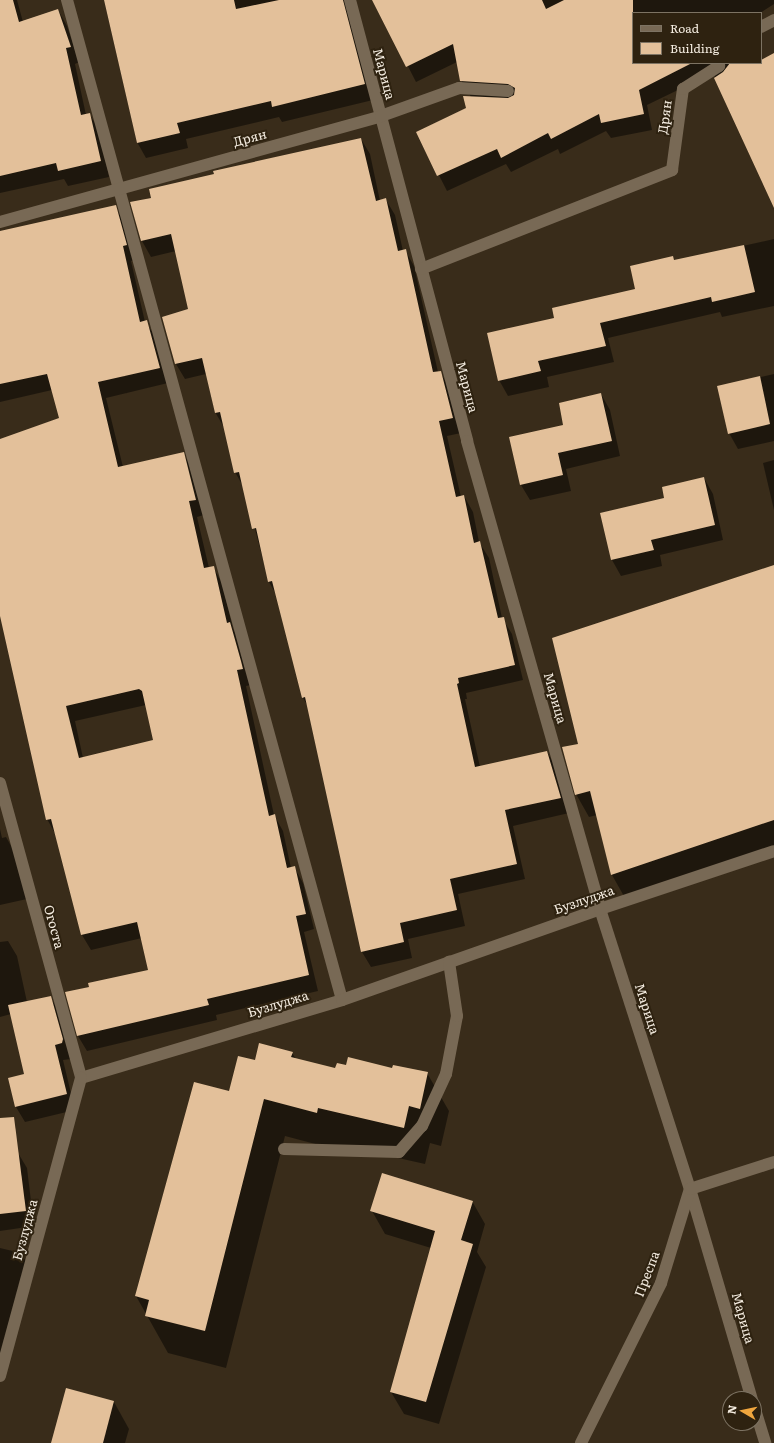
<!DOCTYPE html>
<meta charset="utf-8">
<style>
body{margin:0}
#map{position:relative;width:774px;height:1443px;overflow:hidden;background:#392c1a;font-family:Literata,serif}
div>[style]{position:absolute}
.shadow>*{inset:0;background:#0007}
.building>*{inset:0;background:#e3c09a}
.minor>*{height:12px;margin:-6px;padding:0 6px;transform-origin:6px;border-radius:6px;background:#786955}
span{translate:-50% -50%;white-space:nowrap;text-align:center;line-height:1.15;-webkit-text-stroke:4px #2e2210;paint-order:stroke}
.street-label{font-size:13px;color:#f4ece0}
.legend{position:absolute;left:632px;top:12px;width:130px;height:52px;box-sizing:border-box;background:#2e2210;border:1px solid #7d7363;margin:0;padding:5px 7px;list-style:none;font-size:12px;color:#f4ece0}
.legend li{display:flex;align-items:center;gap:8px;height:20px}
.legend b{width:20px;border:1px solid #7d7363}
.north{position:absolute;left:722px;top:1391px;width:40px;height:40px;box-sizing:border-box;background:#2e2210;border:1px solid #7d7363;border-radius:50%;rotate:279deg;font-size:11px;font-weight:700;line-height:16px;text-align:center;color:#f4ece0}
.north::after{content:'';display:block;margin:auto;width:14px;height:18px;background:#f0a63e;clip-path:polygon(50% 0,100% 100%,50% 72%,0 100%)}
</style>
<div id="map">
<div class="shadow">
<i style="clip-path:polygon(0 0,17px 0,23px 22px,58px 10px,67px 26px,79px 62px,75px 64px,86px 115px,90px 115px,99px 130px,109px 177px,68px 186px,64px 179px,0 193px)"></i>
<i style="clip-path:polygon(104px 0,350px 0,373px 100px,282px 122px,279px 117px,186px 139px,188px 148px,146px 158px,137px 142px)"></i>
<i style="clip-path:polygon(374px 0,774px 0,774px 4px,760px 13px,633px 13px,633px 63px,761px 63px,774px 55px,774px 191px,713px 73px,647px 105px,652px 130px,611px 138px,606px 131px,560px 154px,558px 149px,511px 172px,506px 164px,447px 191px,417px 132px,467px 108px,471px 97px,461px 80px,457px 62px,416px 82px)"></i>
<i style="clip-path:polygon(361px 139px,370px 154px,380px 201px,386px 200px,395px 215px,403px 251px,405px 250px,414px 266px,438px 372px,440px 372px,449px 387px,461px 433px,447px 436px,461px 497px,464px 496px,473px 512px,479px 542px,489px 558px,502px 618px,512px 634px,523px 680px,466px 693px,467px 699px,465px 699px,480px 767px,547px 752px,556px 767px,569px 813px,513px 826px,525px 879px,458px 894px,465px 926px,408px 939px,412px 958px,371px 967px,362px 952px,309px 708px,303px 698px,277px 596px,269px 582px,244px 488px,235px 472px,225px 429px,215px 412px,206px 374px,185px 379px,176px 364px,163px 318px,189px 310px,176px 251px,151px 257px,142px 241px,132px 203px)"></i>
<i style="clip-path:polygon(evenodd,115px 207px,124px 222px,135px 260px,131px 261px,145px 322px,156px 337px,168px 383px,106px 398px,123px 467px,183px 453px,192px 469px,204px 515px,197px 517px,209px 568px,213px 567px,222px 583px,233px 629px,239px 639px,251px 685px,246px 686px,274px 815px,283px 831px,291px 868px,294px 867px,303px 883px,314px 929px,304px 932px,318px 991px,216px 1015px,217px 1020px,87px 1051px,78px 1036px,66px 993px,149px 971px,142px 938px,91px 950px,82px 935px,56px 835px,47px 819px,0 612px,0 440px,60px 418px,52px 390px,0 402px,0 232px,115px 207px,146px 705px,154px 741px,83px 758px,75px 721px,146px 705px)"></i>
<i style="clip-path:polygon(774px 239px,774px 306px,722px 317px,720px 312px,608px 338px,614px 362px,547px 377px,549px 387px,508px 396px,499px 380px,555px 319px,637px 290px,672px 257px,675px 261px)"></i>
<i style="clip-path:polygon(774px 374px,774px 441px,738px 449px,729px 433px,718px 387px)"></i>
<i style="clip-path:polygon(601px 394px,610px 410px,620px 456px,566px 469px,571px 491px,530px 500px,521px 485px,565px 426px)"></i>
<i style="clip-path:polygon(774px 460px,774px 510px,763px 463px)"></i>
<i style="clip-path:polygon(704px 478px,713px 494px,723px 540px,660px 555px,662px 566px,621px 576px,612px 560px,601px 513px,665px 499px)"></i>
<i style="clip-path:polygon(774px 566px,774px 847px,625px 898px,612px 875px,597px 815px,589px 817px,576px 794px,579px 744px)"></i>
<i style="clip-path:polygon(0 829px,2px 838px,6px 837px,15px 853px,27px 899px,0 905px)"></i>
<i style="clip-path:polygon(8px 941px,17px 956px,27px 1002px,50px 997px,59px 1012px,71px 1059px,63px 1060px,75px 1110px,25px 1122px,16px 1107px,9px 1079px,25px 1074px,11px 1014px,0 1017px,0 942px)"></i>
<i style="clip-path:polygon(292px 1053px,296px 1059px,336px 1069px,347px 1066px,427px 1073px,449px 1111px,441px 1146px,430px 1143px,425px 1164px,340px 1145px,338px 1150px,285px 1136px,226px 1368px,168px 1353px,136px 1296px,195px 1083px,230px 1092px,255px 1062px)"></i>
<i style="clip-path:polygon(18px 1153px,27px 1168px,34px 1226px,0 1231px,0 1155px)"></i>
<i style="clip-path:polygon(472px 1201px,485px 1224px,477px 1252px,486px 1267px,439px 1424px,404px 1414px,391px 1392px,431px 1248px,385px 1234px,372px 1211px)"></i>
<i style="clip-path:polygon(0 1248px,21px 1253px,30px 1268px,0 1360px)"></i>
<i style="clip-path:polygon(114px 1402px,129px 1429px,125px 1443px,52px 1443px)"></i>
</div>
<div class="building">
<i style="clip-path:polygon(0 0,13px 0,19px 22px,58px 9px,71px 47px,66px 48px,81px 115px,90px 113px,101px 161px,58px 171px,56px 163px,0 176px)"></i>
<i style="clip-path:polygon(104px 0,234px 0,236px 9px,279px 0,343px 0,365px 84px,272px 107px,271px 101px,177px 123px,180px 133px,137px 143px)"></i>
<i style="clip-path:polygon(372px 0,542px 0,546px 9px,564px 0,633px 0,633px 63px,692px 63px,639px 90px,644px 114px,601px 123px,599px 114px,551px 139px,548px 133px,501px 158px,497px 149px,437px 176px,416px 132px,466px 108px,463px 96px,508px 98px,514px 95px,515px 88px,508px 84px,460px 81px,453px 44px,406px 67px)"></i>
<i style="clip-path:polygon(774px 53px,774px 208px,714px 78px,723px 72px,730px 63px,761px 63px,761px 60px)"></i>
<i style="clip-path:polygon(361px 138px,376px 201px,386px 198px,398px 251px,406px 249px,433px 372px,441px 371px,453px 418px,439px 421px,456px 497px,464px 495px,474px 543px,480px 541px,498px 618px,504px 617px,515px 665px,458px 678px,459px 683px,457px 684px,475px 767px,547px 751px,561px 798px,505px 810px,517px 864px,450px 879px,457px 910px,400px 923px,404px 942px,361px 952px,305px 697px,302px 698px,272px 581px,268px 582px,256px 528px,252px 529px,239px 472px,234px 473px,220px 412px,215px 413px,202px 358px,175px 364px,162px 317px,188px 309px,171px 234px,141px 241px,130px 202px,151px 198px,149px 189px,214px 174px,213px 171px)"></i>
<i style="clip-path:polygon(evenodd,116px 205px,127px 245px,123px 246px,140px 322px,147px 320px,160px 368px,98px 382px,118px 467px,184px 452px,196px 500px,189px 501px,204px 568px,214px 566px,227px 623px,230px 622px,241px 661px,243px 669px,237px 670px,269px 816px,275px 814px,287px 868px,295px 866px,306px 914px,296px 916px,309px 975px,207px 999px,209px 1005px,77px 1036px,65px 992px,89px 987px,88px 983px,148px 970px,137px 922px,81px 935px,51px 819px,46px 820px,0 616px,0 439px,59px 418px,47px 374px,0 384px,0 231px,116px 205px,139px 689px,142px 691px,153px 740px,79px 758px,66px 706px,139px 689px)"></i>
<i style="clip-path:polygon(744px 245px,755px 292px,712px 302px,711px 297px,600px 323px,606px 346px,538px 361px,541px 371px,498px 381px,487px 333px,554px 318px,552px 308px,635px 289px,630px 266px,673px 256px,674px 260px)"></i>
<i style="clip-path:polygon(760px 376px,770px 424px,728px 434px,717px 386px)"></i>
<i style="clip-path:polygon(601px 393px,612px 441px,558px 453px,563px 475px,520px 485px,509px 437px,563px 425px,559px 403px)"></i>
<i style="clip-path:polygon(704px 477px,715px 525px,651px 540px,654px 550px,611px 560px,600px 513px,664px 498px,662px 487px)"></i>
<i style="clip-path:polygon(774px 565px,774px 820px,611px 875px,590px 791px,575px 795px,562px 747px,578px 744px,552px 638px)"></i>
<i style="clip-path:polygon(51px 996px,63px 1039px,62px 1043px,55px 1045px,67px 1094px,15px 1107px,8px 1078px,24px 1074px,8px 1005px)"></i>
<i style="clip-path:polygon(259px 1043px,293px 1052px,291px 1057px,335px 1068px,337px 1063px,346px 1065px,348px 1057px,392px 1068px,393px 1065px,428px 1072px,420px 1109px,409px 1106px,404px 1128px,318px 1108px,317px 1113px,264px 1099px,205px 1331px,145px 1316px,149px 1300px,135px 1296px,194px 1082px,229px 1091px,238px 1056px,255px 1060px)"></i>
<i style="clip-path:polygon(14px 1117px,26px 1211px,0 1214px,0 1118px)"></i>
<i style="clip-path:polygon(382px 1173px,473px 1201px,461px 1240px,473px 1244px,426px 1402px,390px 1392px,435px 1231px,370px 1211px)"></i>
<i style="clip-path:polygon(66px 1388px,114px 1401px,103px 1443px,51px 1443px)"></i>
</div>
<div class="minor">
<i style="left:67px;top:0;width:1037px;rotate:74.62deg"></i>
<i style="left:350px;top:0;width:456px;rotate:75.1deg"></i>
<i style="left:467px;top:441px;width:487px;rotate:74.1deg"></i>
<i style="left:600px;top:909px;width:294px;rotate:72.2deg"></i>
<i style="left:690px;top:1189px;width:219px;rotate:73.6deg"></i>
<i style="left:761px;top:27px;width:15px;rotate:-28deg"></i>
<i style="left:0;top:222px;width:395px;rotate:-15.5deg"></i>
<i style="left:381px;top:116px;width:83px;rotate:-19.7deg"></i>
<i style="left:459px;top:88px;width:49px;rotate:3.5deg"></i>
<i style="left:421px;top:269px;width:270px;rotate:-21.5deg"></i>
<i style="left:672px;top:170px;width:82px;rotate:-82.3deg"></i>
<i style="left:683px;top:89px;width:43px;rotate:-32.6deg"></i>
<i style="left:719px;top:66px;width:4px;rotate:-124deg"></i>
<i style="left:0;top:783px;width:306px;rotate:74.6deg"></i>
<i style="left:81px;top:1078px;width:272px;rotate:-16.6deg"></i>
<i style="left:342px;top:1000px;width:274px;rotate:-19.4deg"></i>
<i style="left:600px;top:909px;width:183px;rotate:-18.4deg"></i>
<i style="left:284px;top:1149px;width:115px;rotate:1.5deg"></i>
<i style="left:399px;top:1152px;width:35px;rotate:-49deg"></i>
<i style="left:422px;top:1126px;width:57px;rotate:-65.2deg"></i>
<i style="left:446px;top:1074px;width:59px;rotate:-79.3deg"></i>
<i style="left:457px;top:1016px;width:55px;rotate:-98.4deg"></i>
<i style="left:0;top:1376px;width:309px;rotate:-74.8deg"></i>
<i style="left:754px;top:1406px;width:39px;rotate:73deg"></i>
<i style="left:581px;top:1443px;width:179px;rotate:-63.4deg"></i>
<i style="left:661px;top:1283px;width:98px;rotate:-72.9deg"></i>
<i style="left:690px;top:1189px;width:88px;rotate:-17.8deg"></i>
</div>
<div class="street-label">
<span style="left:384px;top:74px;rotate:75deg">Марица</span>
<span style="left:665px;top:117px;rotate:-82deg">Дрян</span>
<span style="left:250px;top:138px;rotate:-15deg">Дрян</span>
<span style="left:467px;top:387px;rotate:75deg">Марица</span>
<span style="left:555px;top:698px;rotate:74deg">Марица</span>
<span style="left:584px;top:900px;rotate:-19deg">Бузлуджа</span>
<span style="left:54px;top:927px;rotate:75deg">Огоста</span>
<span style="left:278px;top:1004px;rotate:-17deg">Бузлуджа</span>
<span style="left:647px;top:1009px;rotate:72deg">Марица</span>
<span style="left:25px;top:1230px;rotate:-75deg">Бузлуджа</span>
<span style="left:647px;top:1274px;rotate:-69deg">Преспа</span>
<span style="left:743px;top:1318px;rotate:74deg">Марица</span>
</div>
<ul class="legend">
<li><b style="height:5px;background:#786955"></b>Road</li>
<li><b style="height:11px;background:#e3c09a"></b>Building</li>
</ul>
<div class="north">N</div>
</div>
